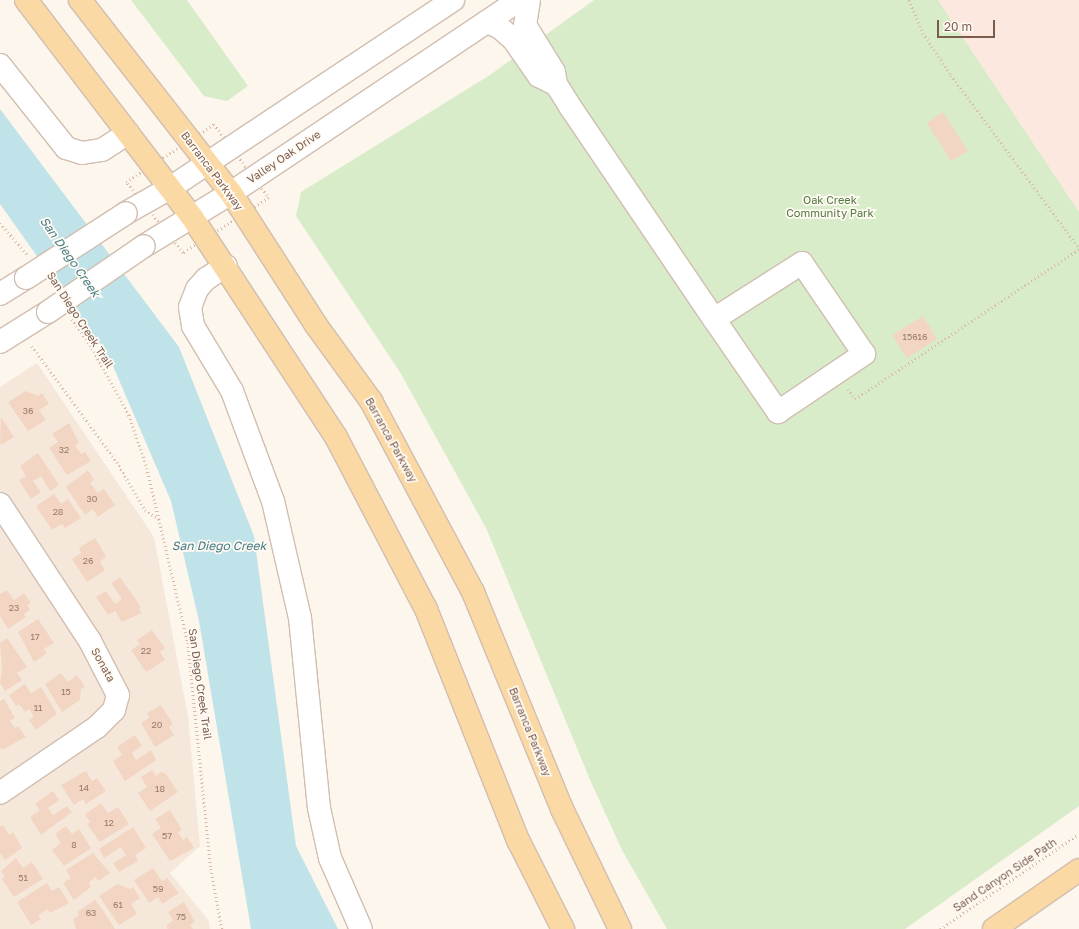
<!DOCTYPE html>
<style>
body{margin:0}
#map{position:relative;width:1079px;height:929px;overflow:hidden;background:#fdf6ec;font-family:"Golos Text",sans-serif}
div>[style]{position:absolute}
.residential>*{inset:0;background:#f5e8da}
.commercial>*{inset:0;background:#fde8e0}
.green>*{inset:0;background:#d8ecc9}
.water>*{inset:0;background:#bfe3e8}
.building>*{inset:0;background:#f3d5c3}
.path>*{height:2.5px;margin-top:-1.25px;transform-origin:0;background:repeating-linear-gradient(90deg,#d9b8a5 0 1px,transparent 0 4px)}
.roads{filter:drop-shadow(1px 0 #d1beb0) drop-shadow(-1px 0 #d1beb0) drop-shadow(0 1px #d1beb0) drop-shadow(0 -1px #d1beb0)}
.minor>*{height:22px;margin:-11px;padding:0 11px;transform-origin:11px;border-radius:11px;background:#fff}
.major>*{height:22px;margin:-11px;padding:0 11px;transform-origin:11px;border-radius:11px;background:#fbd9a5}
.bridges{filter:drop-shadow(1px 0 #d1beb0) drop-shadow(-1px 0 #d1beb0) drop-shadow(0 1px #d1beb0) drop-shadow(0 -1px #d1beb0)}
.minor-bridge>*{height:22px;margin:-11px;padding:0 11px;transform-origin:11px;border-radius:11px;background:#fff}
span{translate:-50% -50%;white-space:nowrap;text-align:center;line-height:1.15;-webkit-text-stroke:3.5px #fffaf3;paint-order:stroke}
.number-label{font-size:9px;color:#987a6a}
.number-label span{-webkit-text-stroke-width:0}
.street-label{font-size:11px;color:#7a5c4d}
.park-label{font-size:11px;color:#537a41}
.water-label{font-size:12px;color:#437c86;font-style:italic}
.scale{position:absolute;left:937px;top:20px;width:58px;height:18px;box-sizing:border-box;border:2px solid #7a5c4d;border-top:0;padding-left:5px;font-size:12px;line-height:14px;white-space:nowrap;color:#7a5c4d;-webkit-text-stroke:3px #fffaf3;paint-order:stroke}
</style>
<div id="map">
<div class="residential">
<i style="clip-path:polygon(37px 363px,154px 537px,188px 716px,200px 846px,170px 873px,209px 921px,210px 929px,0 929px,0 387px)"></i>
</div>
<div class="commercial">
<i style="clip-path:polygon(938px 0,1079px 0,1079px 212px)"></i>
</div>
<div class="green">
<i style="clip-path:polygon(131px 0,187px 0,248px 86px,227px 101px,204px 96px)"></i>
<i style="clip-path:polygon(594px 0,938px 0,1079px 212px,1079px 806px,905px 929px,667px 929px,622px 850px,591px 782px,486px 528px,400px 372px,296px 216px,301px 192px,490px 75px)"></i>
</div>
<div class="water">
<i style="clip-path:polygon(0 109px,179px 347px,254px 536px,296px 846px,338px 929px,251px 929px,199px 621px,171px 501px,110px 359px,0 204px)"></i>
</div>
<div class="building">
<i style="clip-path:polygon(943px 112px,968px 151px,951px 161px,927px 123px)"></i>
<i style="clip-path:polygon(923px 316px,937px 339px,907px 358px,892px 335px)"></i>
<i style="clip-path:polygon(26px 391px,38px 396px,42px 393px,49px 404px,39px 410px,46px 420px,28px 431px,8px 402px)"></i>
<i style="clip-path:polygon(1px 417px,14px 437px,1px 445px,0 443px)"></i>
<i style="clip-path:polygon(69px 423px,79px 443px,75px 446px,81px 454px,85px 452px,91px 461px,67px 475px,49px 448px,58px 442px,52px 434px)"></i>
<i style="clip-path:polygon(38px 453px,59px 485px,50px 491px,41px 476px,33px 481px,41px 492px,31px 499px,19px 480px,26px 476px,20px 466px)"></i>
<i style="clip-path:polygon(88px 470px,94px 480px,90px 483px,98px 493px,104px 489px,115px 505px,98px 517px,93px 509px,85px 515px,66px 487px)"></i>
<i style="clip-path:polygon(54px 494px,61px 504px,68px 499px,81px 518px,65px 528px,62px 524px,52px 530px,36px 506px)"></i>
<i style="clip-path:polygon(95px 538px,106px 556px,100px 562px,105px 570px,87px 582px,72px 559px,81px 553px,79px 548px)"></i>
<i style="clip-path:polygon(120px 577px,141px 607px,139px 608px,142px 613px,122px 622px,115px 611px,108px 615px,96px 597px,106px 591px,115px 604px,122px 599px,111px 583px)"></i>
<i style="clip-path:polygon(7px 590px,14px 600px,24px 593px,31px 603px,27px 605px,30px 610px,24px 614px,26px 617px,8px 629px,0 616px,0 594px)"></i>
<i style="clip-path:polygon(38px 619px,54px 643px,44px 649px,47px 653px,34px 662px,18px 632px)"></i>
<i style="clip-path:polygon(152px 630px,165px 648px,160px 652px,165px 660px,146px 672px,131px 650px,140px 644px,137px 640px)"></i>
<i style="clip-path:polygon(7px 638px,27px 667px,17px 673px,22px 680px,5px 691px,0 683px,2px 669px,0 643px)"></i>
<i style="clip-path:polygon(61px 673px,68px 682px,77px 675px,85px 687px,81px 689px,80px 700px,62px 712px,45px 684px)"></i>
<i style="clip-path:polygon(25px 684px,31px 693px,41px 687px,57px 714px,36px 730px,29px 720px,34px 717px,29px 709px,25px 712px,19px 704px,16px 706px,9px 695px)"></i>
<i style="clip-path:polygon(4px 699px,15px 718px,10px 721px,15px 728px,18px 726px,26px 737px,2px 750px,0 747px,0 701px)"></i>
<i style="clip-path:polygon(161px 705px,173px 724px,169px 727px,174px 735px,155px 747px,141px 723px,150px 717px,147px 713px)"></i>
<i style="clip-path:polygon(135px 735px,142px 746px,132px 753px,136px 760px,151px 750px,156px 760px,125px 781px,113px 761px,122px 755px,117px 747px)"></i>
<i style="clip-path:polygon(152px 770px,156px 776px,161px 772px,166px 774px,178px 792px,150px 811px,138px 793px,147px 787px,141px 777px)"></i>
<i style="clip-path:polygon(86px 771px,92px 781px,97px 778px,106px 791px,86px 804px,83px 799px,74px 805px,61px 785px)"></i>
<i style="clip-path:polygon(53px 791px,59px 800px,48px 808px,53px 815px,67px 806px,72px 812px,41px 835px,30px 817px,40px 810px,35px 804px)"></i>
<i style="clip-path:polygon(101px 803px,108px 813px,118px 807px,129px 824px,100px 842px,87px 824px,90px 822px,85px 814px)"></i>
<i style="clip-path:polygon(170px 810px,182px 830px,178px 832px,183px 840px,187px 837px,194px 848px,170px 861px,152px 834px,161px 828px,155px 819px)"></i>
<i style="clip-path:polygon(3px 825px,9px 835px,13px 832px,22px 848px,5px 860px,0 853px,0 827px)"></i>
<i style="clip-path:polygon(66px 826px,72px 834px,79px 829px,91px 848px,64px 866px,52px 850px,61px 843px,55px 834px)"></i>
<i style="clip-path:polygon(133px 827px,146px 848px,135px 855px,138px 861px,119px 872px,113px 863px,126px 855px,121px 847px,104px 858px,99px 849px)"></i>
<i style="clip-path:polygon(93px 853px,110px 873px,98px 881px,96px 877px,89px 882px,91px 887px,74px 900px,63px 883px,71px 878px,66px 870px)"></i>
<i style="clip-path:polygon(16px 858px,23px 868px,32px 862px,43px 879px,14px 897px,2px 879px,5px 877px,1px 871px)"></i>
<i style="clip-path:polygon(153px 868px,162px 881px,167px 878px,179px 893px,162px 904px,158px 897px,149px 903px,134px 880px)"></i>
<i style="clip-path:polygon(47px 883px,52px 891px,59px 887px,69px 903px,50px 913px,48px 909px,38px 915px,41px 919px,31px 925px,17px 902px)"></i>
<i style="clip-path:polygon(117px 884px,130px 889px,133px 887px,140px 898px,131px 904px,137px 914px,119px 925px,99px 896px)"></i>
<i style="clip-path:polygon(95px 900px,102px 909px,115px 929px,76px 929px,73px 919px,79px 915px,77px 912px)"></i>
<i style="clip-path:polygon(184px 902px,195px 922px,190px 925px,193px 929px,168px 929px,166px 926px,173px 920px,168px 912px)"></i>
</div>
<div class="path">
<i style="left:909px;top:0;width:36px;rotate:67deg"></i>
<i style="left:923px;top:33px;width:50px;rotate:56.3deg"></i>
<i style="left:951px;top:75px;width:215px;rotate:53.5deg"></i>
<i style="left:214px;top:124px;width:92px;rotate:53.4deg"></i>
<i style="left:269px;top:198px;width:102px;rotate:147.4deg"></i>
<i style="left:183px;top:253px;width:91px;rotate:-128.8deg"></i>
<i style="left:126px;top:182px;width:105px;rotate:-33.4deg"></i>
<i style="left:0;top:223px;width:41px;rotate:48.9deg"></i>
<i style="left:72px;top:319px;width:35px;rotate:55deg"></i>
<i style="left:92px;top:348px;width:77px;rotate:61.1deg"></i>
<i style="left:129px;top:415px;width:56px;rotate:71.2deg"></i>
<i style="left:147px;top:468px;width:180px;rotate:76.8deg"></i>
<i style="left:188px;top:643px;width:227px;rotate:84.2deg"></i>
<i style="left:211px;top:869px;width:61px;rotate:79.6deg"></i>
<i style="left:32px;top:346px;width:144px;rotate:53.8deg"></i>
<i style="left:117px;top:462px;width:56px;rotate:59.7deg"></i>
<i style="left:145px;top:510px;width:17px;rotate:33deg"></i>
<i style="left:848px;top:389px;width:12px;rotate:55deg"></i>
<i style="left:855px;top:399px;width:270px;rotate:-33.8deg"></i>
<i style="left:940px;top:929px;width:168px;rotate:-34.4deg"></i>
</div>
<div class="roads">
<div class="minor">
<i style="left:529px;top:0;width:25px;rotate:99deg"></i>
<i style="left:525px;top:25px;width:55px;rotate:58.3deg"></i>
<i style="left:554px;top:72px;width:12px;rotate:81deg"></i>
<i style="left:556px;top:84px;width:28px;rotate:58deg"></i>
<i style="left:571px;top:108px;width:255px;rotate:55.9deg"></i>
<i style="left:714px;top:319px;width:113px;rotate:55.5deg"></i>
<i style="left:778px;top:412px;width:104px;rotate:-34deg"></i>
<i style="left:864px;top:354px;width:110px;rotate:-124.3deg"></i>
<i style="left:802px;top:263px;width:104px;rotate:147.5deg"></i>
<i style="left:486px;top:22px;width:14px;rotate:21deg"></i>
<i style="left:499px;top:27px;width:18px;rotate:41deg"></i>
<i style="left:513px;top:39px;width:45px;rotate:54.9deg"></i>
<i style="left:539px;top:76px;width:16px;rotate:27deg"></i>
<i style="left:0;top:65px;width:106px;rotate:51.5deg"></i>
<i style="left:66px;top:148px;width:17px;rotate:17deg"></i>
<i style="left:82px;top:153px;width:20px;rotate:-9deg"></i>
<i style="left:102px;top:150px;width:31px;rotate:-33deg"></i>
<i style="left:126px;top:213px;width:51px;rotate:-29.6deg"></i>
<i style="left:170px;top:188px;width:340px;rotate:-33.6deg"></i>
<i style="left:144px;top:246px;width:102px;rotate:-31.3deg"></i>
<i style="left:231px;top:193px;width:347px;rotate:-33.8deg"></i>
<i style="left:226px;top:266px;width:24px;rotate:147deg"></i>
<i style="left:206px;top:279px;width:13px;rotate:132deg"></i>
<i style="left:197px;top:289px;width:19px;rotate:111deg"></i>
<i style="left:190px;top:307px;width:19px;rotate:81deg"></i>
<i style="left:193px;top:326px;width:76px;rotate:59deg"></i>
<i style="left:232px;top:391px;width:117px;rotate:69.6deg"></i>
<i style="left:273px;top:501px;width:120px;rotate:77deg"></i>
<i style="left:300px;top:618px;width:191px;rotate:84.3deg"></i>
<i style="left:319px;top:808px;width:51px;rotate:77.6deg"></i>
<i style="left:330px;top:858px;width:77px;rotate:66.4deg"></i>
<i style="left:0;top:294px;width:31px;rotate:-32deg"></i>
<i style="left:0;top:342px;width:57px;rotate:-32deg"></i>
<i style="left:0;top:504px;width:164px;rotate:56.7deg"></i>
<i style="left:90px;top:641px;width:61px;rotate:62.6deg"></i>
<i style="left:118px;top:695px;width:16px;rotate:105deg"></i>
<i style="left:114px;top:710px;width:24px;rotate:135deg"></i>
<i style="left:97px;top:727px;width:117px;rotate:145.8deg"></i>
</div>
<div class="major">
<i style="left:26px;top:0;width:273px;rotate:52.6deg"></i>
<i style="left:192px;top:217px;width:263px;rotate:56.8deg"></i>
<i style="left:336px;top:437px;width:194px;rotate:62.4deg"></i>
<i style="left:426px;top:609px;width:249px;rotate:68.3deg"></i>
<i style="left:518px;top:840px;width:100px;rotate:63.2deg"></i>
<i style="left:80px;top:0;width:245px;rotate:52deg"></i>
<i style="left:231px;top:193px;width:157px;rotate:57.2deg"></i>
<i style="left:316px;top:325px;width:94px;rotate:54.1deg"></i>
<i style="left:371px;top:401px;width:217px;rotate:61.9deg"></i>
<i style="left:473px;top:592px;width:235px;rotate:67.7deg"></i>
<i style="left:562px;top:809px;width:133px;rotate:64.2deg"></i>
<i style="left:994px;top:929px;width:103px;rotate:-34.8deg"></i>
</div>
</div>
<div class="bridges">
<div class="minor-bridge">
<i style="left:26px;top:278px;width:119px;rotate:-33deg"></i>
<i style="left:48px;top:312px;width:116px;rotate:-34.5deg"></i>
</div>
</div>
<div class="number-label">
<span style="left:915px;top:337px">15616</span>
<span style="left:28px;top:411px">36</span>
<span style="left:64px;top:450px">32</span>
<span style="left:92px;top:499px">30</span>
<span style="left:58px;top:512px">28</span>
<span style="left:88px;top:561px">26</span>
<span style="left:14px;top:608px">23</span>
<span style="left:35px;top:637px">17</span>
<span style="left:146px;top:651px">22</span>
<span style="left:66px;top:692px">15</span>
<span style="left:38px;top:708px">11</span>
<span style="left:157px;top:725px">20</span>
<span style="left:84px;top:788px">14</span>
<span style="left:160px;top:789px">18</span>
<span style="left:109px;top:823px">12</span>
<span style="left:167px;top:836px">57</span>
<span style="left:74px;top:845px">8</span>
<span style="left:23px;top:878px">51</span>
<span style="left:158px;top:889px">59</span>
<span style="left:118px;top:905px">61</span>
<span style="left:91px;top:913px">63</span>
<span style="left:181px;top:917px">75</span>
</div>
<div class="street-label">
<span style="left:284px;top:157px;rotate:-34deg">Valley Oak Drive</span>
<span style="left:212px;top:171px;rotate:53deg">Barranca Parkway</span>
<span style="left:80px;top:320px;rotate:57deg">San Diego Creek Trail</span>
<span style="left:391px;top:440px;rotate:61deg">Barranca Parkway</span>
<span style="left:103px;top:665px;rotate:61deg">Sonata</span>
<span style="left:200px;top:684px;rotate:82deg">San Diego Creek Trail</span>
<span style="left:530px;top:732px;rotate:68deg">Barranca Parkway</span>
<span style="left:1005px;top:875px;rotate:-34deg">Sand Canyon Side Path</span>
</div>
<div class="park-label">
<span style="left:830px;top:207px">Oak Creek<br>Community Park</span>
</div>
<div class="water-label">
<span style="left:70px;top:257px;rotate:55deg">San Diego Creek</span>
<span style="left:219px;top:546px">San Diego Creek</span>
</div>
<div class="scale">20 m</div>
</div>
